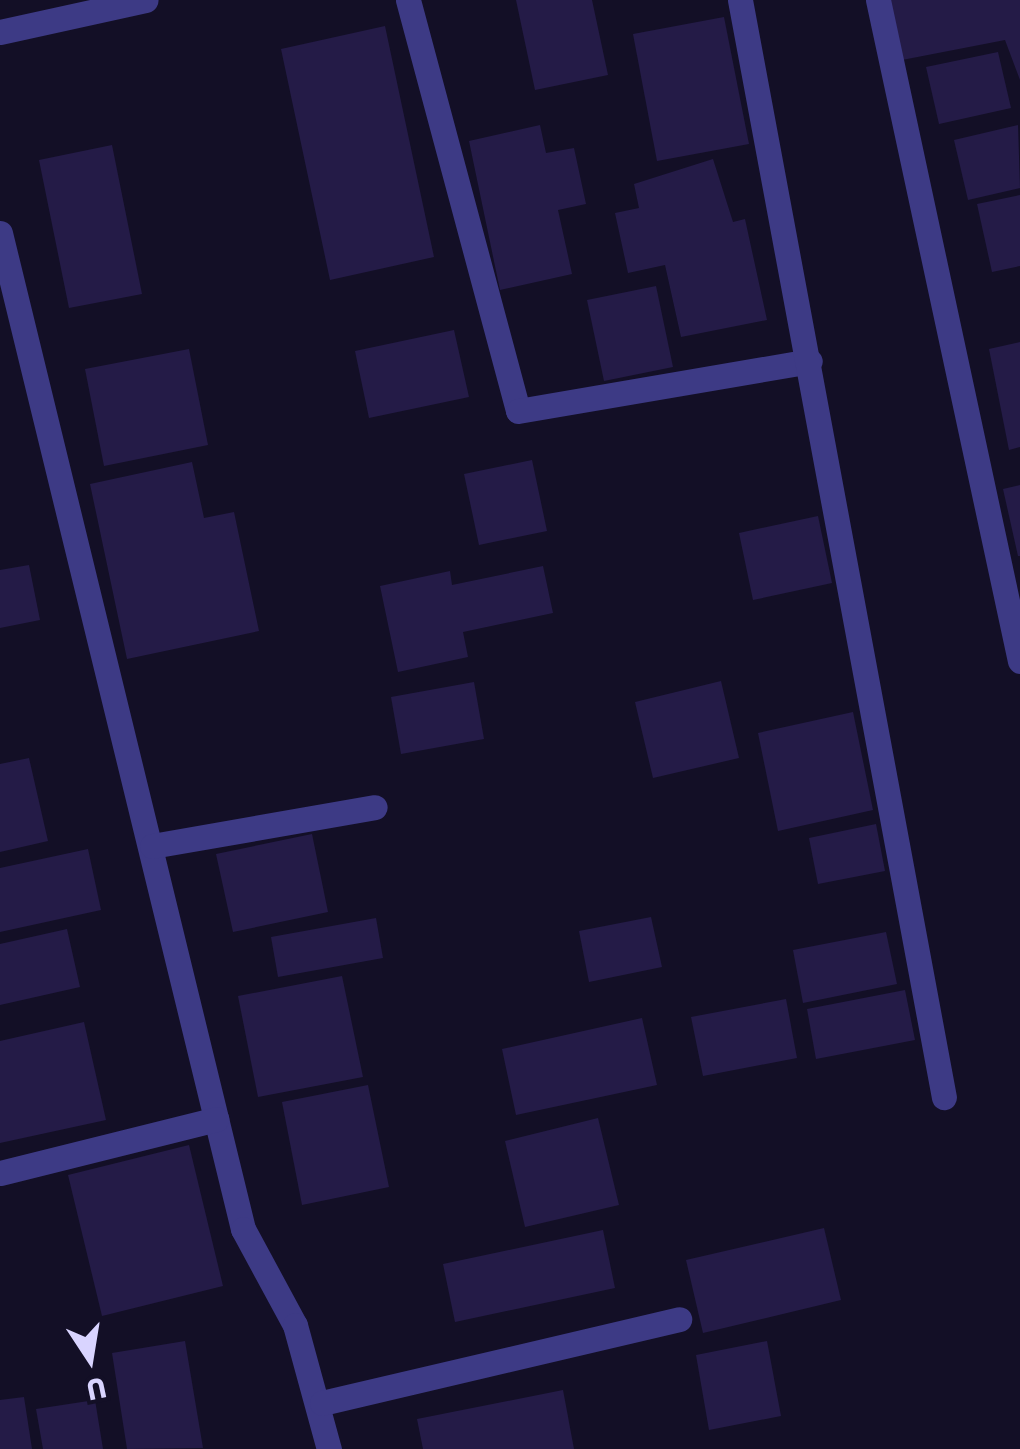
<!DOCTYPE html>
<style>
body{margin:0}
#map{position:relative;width:1020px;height:1449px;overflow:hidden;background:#130f26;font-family:Jost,sans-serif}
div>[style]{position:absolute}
.building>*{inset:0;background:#241b47}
.minor>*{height:25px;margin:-12.5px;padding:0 12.5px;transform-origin:12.5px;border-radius:12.5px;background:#3d3a85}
span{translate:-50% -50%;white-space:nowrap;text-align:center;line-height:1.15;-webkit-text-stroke:9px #130f26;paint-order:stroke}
.north{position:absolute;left:40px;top:1309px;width:100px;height:100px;-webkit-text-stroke:8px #130f26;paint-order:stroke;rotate:168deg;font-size:28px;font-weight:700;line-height:40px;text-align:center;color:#d9d4ff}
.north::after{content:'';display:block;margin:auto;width:35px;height:45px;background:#d9d4ff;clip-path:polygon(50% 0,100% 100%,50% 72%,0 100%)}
</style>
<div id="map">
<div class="building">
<i style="clip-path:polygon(516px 0,592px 0,608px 75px,535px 90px)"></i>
<i style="clip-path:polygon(890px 0,1020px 0,1020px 80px,1005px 40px,902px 60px)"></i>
<i style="clip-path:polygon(724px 17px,749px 144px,657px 161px,633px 34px)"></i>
<i style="clip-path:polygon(385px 26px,434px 257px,330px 280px,281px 49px)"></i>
<i style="clip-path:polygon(998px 52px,1011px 108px,939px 124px,926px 67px)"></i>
<i style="clip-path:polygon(540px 125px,546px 153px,574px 148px,586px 204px,558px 210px,572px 274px,500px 290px,469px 141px)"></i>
<i style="clip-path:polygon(1018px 125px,1020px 188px,968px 200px,954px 140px)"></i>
<i style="clip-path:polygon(112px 145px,142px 294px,69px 308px,39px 160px)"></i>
<i style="clip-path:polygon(713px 159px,733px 222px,745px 219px,767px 320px,681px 337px,665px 265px,628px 273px,615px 213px,639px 208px,634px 184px)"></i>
<i style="clip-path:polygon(1020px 195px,1020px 266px,992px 272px,977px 204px)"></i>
<i style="clip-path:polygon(656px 286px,673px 367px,604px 381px,587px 300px)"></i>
<i style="clip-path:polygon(454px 330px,469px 397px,369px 418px,355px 351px)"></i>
<i style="clip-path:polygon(1020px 342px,1020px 447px,1009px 450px,989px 349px)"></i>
<i style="clip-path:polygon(189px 349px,208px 445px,104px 466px,85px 369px)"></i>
<i style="clip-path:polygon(532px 460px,547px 531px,479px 545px,464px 474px)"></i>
<i style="clip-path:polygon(192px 462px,204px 518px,234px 512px,259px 631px,127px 659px,90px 484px)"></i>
<i style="clip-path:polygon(1020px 485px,1020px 556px,1018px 556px,1003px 489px)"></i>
<i style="clip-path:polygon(818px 516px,832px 583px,753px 600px,739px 533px)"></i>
<i style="clip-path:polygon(29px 565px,40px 620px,0 628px,0 570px)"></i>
<i style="clip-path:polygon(543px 566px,553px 613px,463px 632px,468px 657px,398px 672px,380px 586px,450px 571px,452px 585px)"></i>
<i style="clip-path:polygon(721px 681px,739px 758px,653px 778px,635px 702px)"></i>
<i style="clip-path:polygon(474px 682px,484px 739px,401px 754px,391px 697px)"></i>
<i style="clip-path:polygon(853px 712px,873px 810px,778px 831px,758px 733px)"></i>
<i style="clip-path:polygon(29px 758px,48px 841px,0 852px,0 764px)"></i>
<i style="clip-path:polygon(876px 824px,885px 871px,818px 884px,809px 838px)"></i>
<i style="clip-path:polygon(312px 834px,328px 912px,233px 932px,216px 854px)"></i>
<i style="clip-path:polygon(88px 849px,101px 910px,0 932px,0 868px)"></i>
<i style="clip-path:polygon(651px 917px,662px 967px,589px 982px,579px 931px)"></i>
<i style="clip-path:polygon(376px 918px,383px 958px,278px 977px,271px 937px)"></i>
<i style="clip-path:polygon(67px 929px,80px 987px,0 1005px,0 944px)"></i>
<i style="clip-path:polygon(886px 932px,897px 984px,803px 1003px,793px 950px)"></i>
<i style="clip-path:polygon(342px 976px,363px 1077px,258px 1097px,238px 996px)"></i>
<i style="clip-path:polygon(905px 990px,915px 1040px,816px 1059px,807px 1009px)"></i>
<i style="clip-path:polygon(786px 999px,797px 1058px,703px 1076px,691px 1017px)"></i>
<i style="clip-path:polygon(642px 1018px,657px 1085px,516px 1115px,502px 1049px)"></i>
<i style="clip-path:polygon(84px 1022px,106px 1120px,0 1143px,0 1041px)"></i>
<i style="clip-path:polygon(368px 1085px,389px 1187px,302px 1205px,282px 1102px)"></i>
<i style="clip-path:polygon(598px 1118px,619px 1205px,525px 1227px,505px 1141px)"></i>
<i style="clip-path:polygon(189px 1145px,223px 1286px,102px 1316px,68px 1175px)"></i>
<i style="clip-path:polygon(824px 1228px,841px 1300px,703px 1333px,686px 1260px)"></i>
<i style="clip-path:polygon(603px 1230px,615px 1288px,455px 1322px,443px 1264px)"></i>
<i style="clip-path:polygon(185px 1341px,203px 1448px,127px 1449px,112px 1353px)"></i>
<i style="clip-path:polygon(767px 1341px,781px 1416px,709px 1430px,696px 1355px)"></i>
<i style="clip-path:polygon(563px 1390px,574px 1449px,423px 1449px,417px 1419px)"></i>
<i style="clip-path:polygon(24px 1397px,32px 1449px,0 1449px,0 1400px)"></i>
<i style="clip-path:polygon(95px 1400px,103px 1449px,43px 1449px,36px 1409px)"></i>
</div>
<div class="minor">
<i style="left:408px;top:0;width:425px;rotate:75deg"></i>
<i style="left:518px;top:411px;width:296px;rotate:-9.7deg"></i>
<i style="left:740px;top:0;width:1116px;rotate:79.47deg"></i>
<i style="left:878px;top:0;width:676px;rotate:77.88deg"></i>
<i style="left:0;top:32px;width:149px;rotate:-12.4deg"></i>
<i style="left:0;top:233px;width:1025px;rotate:76.29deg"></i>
<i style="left:243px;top:1229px;width:109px;rotate:61.6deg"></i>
<i style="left:295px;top:1325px;width:129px;rotate:74.7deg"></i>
<i style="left:152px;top:846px;width:226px;rotate:-9.9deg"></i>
<i style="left:0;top:1173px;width:223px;rotate:-14deg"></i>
<i style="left:322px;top:1403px;width:367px;rotate:-13.2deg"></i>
</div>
<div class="north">U</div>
</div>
